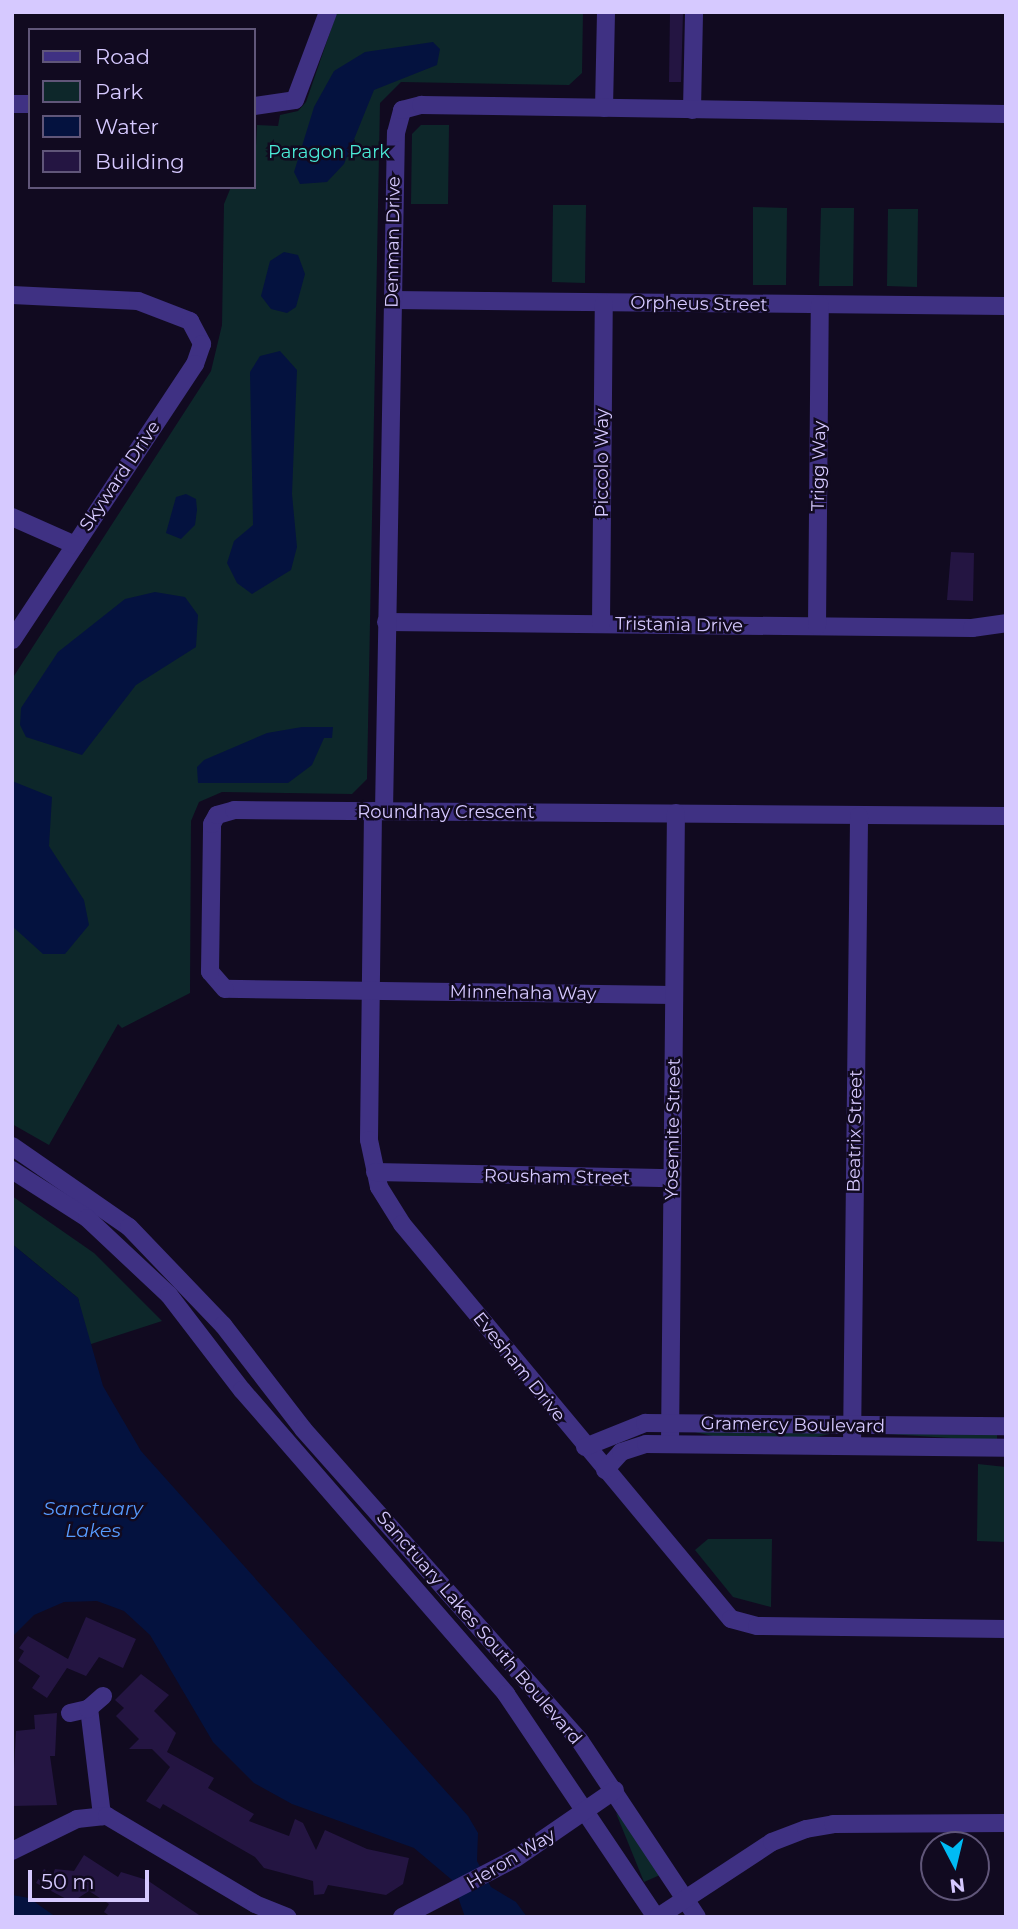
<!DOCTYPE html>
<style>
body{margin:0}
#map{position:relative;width:1018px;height:1929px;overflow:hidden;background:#110a20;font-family:Montserrat,sans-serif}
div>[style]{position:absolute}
.green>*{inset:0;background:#0d272a}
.water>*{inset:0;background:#04123f}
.building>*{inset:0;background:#241542}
.minor>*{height:18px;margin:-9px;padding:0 9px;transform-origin:9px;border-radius:9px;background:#3f3183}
span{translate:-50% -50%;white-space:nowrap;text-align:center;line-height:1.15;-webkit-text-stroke:5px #110a20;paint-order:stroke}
.park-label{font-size:18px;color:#4aead7}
.street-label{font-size:18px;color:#d6c9ff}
.water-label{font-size:19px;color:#579bff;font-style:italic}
.frame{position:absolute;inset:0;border:14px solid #d6c9ff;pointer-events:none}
.legend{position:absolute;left:28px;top:28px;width:228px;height:161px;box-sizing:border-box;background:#110a20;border:2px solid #605679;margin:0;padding:9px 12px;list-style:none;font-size:21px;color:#d6c9ff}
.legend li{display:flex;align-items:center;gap:14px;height:35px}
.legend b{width:35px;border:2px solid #605679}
.north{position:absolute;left:920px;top:1831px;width:70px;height:70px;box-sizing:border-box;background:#110a20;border:2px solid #605679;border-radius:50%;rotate:173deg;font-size:19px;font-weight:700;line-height:28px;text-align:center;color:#d6c9ff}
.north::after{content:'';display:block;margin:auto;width:24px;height:32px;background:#00bbf4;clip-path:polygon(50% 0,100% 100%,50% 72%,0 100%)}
.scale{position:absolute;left:28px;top:1870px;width:121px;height:32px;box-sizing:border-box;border:4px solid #d6c9ff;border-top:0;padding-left:9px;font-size:21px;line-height:24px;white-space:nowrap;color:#d6c9ff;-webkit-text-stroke:5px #110a20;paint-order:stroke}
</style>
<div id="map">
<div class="green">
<i style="clip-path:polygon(337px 12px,583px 12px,582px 73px,569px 85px,401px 82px,380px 103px,367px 779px,352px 794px,222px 792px,199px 802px,191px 821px,190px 993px,122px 1028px,118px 1024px,49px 1145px,12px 1124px,12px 679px,211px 371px,222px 325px,224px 204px,231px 187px,254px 187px,257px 125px,278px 126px,280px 115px,298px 111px,306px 102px)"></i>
<i style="clip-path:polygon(421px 125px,449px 125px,448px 204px,411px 204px,412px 134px)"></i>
<i style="clip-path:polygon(553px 205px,586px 205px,585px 283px,552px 282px)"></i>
<i style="clip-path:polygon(753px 207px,787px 208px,786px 285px,753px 285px)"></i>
<i style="clip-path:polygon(821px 208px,854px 208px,853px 286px,819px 286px)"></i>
<i style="clip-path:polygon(888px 209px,918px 209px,917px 287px,887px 286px)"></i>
<i style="clip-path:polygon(12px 1196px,94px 1253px,162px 1321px,88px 1345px,78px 1298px,12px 1244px)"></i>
<i style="clip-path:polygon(690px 1431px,834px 1433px,812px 1438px,717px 1437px)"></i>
<i style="clip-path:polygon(997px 1432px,997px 1441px,872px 1433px)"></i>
<i style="clip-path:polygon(978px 1464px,1006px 1467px,1006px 1542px,977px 1541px)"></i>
<i style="clip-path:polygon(708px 1539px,772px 1539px,771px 1607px,733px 1597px,695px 1550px)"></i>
<i style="clip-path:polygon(616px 1813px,621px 1817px,660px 1875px,644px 1882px)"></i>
</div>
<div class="water">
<i style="clip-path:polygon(433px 42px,440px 49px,437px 65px,374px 90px,344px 164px,327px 182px,300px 184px,294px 172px,314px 107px,334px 71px,365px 52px)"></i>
<i style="clip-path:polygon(284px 252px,298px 255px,305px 274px,296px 307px,287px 313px,271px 309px,261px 296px,270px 261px)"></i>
<i style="clip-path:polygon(280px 351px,297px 370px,292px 494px,297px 547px,291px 570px,252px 594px,237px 583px,227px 563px,234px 541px,253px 525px,250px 372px,260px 356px)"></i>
<i style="clip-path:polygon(186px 494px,196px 499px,197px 510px,195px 525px,181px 539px,166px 533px,176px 497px)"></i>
<i style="clip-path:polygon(155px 592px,185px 597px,198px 615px,196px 647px,136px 685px,82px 755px,26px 737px,20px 725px,21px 708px,58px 652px,125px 599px)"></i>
<i style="clip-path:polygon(302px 727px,333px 727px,332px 738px,324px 738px,312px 765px,288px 783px,198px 783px,197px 767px,204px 760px,267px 733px)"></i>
<i style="clip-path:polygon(12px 781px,52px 797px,49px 846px,84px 900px,89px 925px,65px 954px,43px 954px,12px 926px)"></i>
<i style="clip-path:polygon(12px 1244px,78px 1298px,103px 1386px,141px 1451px,468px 1816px,478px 1833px,477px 1861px,491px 1887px,516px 1902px,527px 1917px,465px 1917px,452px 1880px,414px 1848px,292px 1804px,254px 1783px,213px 1742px,150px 1635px,124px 1611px,97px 1601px,64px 1602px,34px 1615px,12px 1637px)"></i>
<i style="clip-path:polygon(12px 1895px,29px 1898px,56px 1917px,12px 1917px)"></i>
</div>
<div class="building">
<i style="clip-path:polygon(670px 12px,683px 12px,681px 82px,669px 82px)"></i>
<i style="clip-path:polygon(951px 552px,974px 553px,973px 601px,947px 600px)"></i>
<i style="clip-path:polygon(86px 1617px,136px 1639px,123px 1668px,99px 1657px,86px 1676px,67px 1668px,47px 1698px,32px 1688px,40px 1676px,18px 1661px,24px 1651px,19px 1648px,28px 1636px,68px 1659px)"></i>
<i style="clip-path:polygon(141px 1674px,169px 1695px,154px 1711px,176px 1733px,167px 1752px,214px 1778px,208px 1788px,254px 1814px,249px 1821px,289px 1836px,295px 1819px,303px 1823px,316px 1850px,325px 1830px,367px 1849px,409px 1858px,403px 1884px,386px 1895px,328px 1885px,324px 1894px,314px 1895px,313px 1881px,264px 1868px,255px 1857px,163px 1804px,160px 1809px,146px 1801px,170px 1767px,152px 1749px,129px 1749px,139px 1739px,116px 1716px,124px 1708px,115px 1700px)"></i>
<i style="clip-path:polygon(57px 1713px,55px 1756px,50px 1756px,57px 1805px,12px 1806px,16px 1731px,35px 1729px,34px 1715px)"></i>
<i style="clip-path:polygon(84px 1855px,118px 1877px,121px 1872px,147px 1880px,202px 1917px,111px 1917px,104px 1912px,109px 1904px,89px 1891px,72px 1902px,36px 1883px,44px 1869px,53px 1874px,55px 1869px,74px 1871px)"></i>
</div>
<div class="minor">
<i style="left:12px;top:104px;width:18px"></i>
<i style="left:254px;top:106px;width:41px;rotate:-8.3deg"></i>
<i style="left:295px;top:100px;width:94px;rotate:-69.4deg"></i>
<i style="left:604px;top:108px;width:96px;rotate:-88.8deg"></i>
<i style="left:692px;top:110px;width:98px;rotate:-88.8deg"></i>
<i style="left:12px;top:295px;width:126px;rotate:2.7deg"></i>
<i style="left:138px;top:301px;width:56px;rotate:21deg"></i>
<i style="left:190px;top:321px;width:26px;rotate:62deg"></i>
<i style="left:202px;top:344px;width:21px;rotate:109deg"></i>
<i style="left:195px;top:364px;width:331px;rotate:123.5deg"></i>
<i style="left:392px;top:300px;width:614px;rotate:0.56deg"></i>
<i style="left:12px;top:517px;width:69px;rotate:24deg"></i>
<i style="left:386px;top:622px;width:586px;rotate:0.59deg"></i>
<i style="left:972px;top:628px;width:34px;rotate:-8deg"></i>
<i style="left:601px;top:624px;width:321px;rotate:-89.5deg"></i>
<i style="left:817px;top:626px;width:321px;rotate:-89.5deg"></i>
<i style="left:373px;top:811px;width:329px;rotate:90.7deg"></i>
<i style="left:369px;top:1140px;width:48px;rotate:78deg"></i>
<i style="left:379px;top:1187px;width:44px;rotate:58.1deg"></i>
<i style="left:402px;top:1224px;width:514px;rotate:50.21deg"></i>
<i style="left:731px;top:1619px;width:27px;rotate:15deg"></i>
<i style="left:757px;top:1626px;width:249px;rotate:0.7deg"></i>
<i style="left:384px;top:811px;width:678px;rotate:-88.99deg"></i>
<i style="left:396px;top:133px;width:24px;rotate:-75deg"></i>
<i style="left:402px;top:110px;width:20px;rotate:-15deg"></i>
<i style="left:421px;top:105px;width:585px;rotate:0.88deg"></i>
<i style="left:674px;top:995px;width:449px;rotate:-179.2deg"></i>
<i style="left:225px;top:989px;width:23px;rotate:-131deg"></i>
<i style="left:210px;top:972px;width:148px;rotate:-89.2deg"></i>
<i style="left:212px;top:824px;width:10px;rotate:-61deg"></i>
<i style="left:217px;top:815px;width:18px;rotate:-16deg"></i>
<i style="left:234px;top:810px;width:772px;rotate:0.45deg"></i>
<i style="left:12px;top:1146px;width:142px;rotate:34.7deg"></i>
<i style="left:129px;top:1227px;width:136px;rotate:46.2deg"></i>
<i style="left:223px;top:1325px;width:131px;rotate:52.4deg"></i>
<i style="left:303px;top:1429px;width:417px;rotate:48.4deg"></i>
<i style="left:580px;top:1741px;width:211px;rotate:56.4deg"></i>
<i style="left:12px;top:1170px;width:89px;rotate:32.6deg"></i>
<i style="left:87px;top:1218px;width:112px;rotate:43.2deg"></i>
<i style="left:169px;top:1295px;width:120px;rotate:52.5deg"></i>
<i style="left:242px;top:1390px;width:403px;rotate:49deg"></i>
<i style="left:506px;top:1694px;width:269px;rotate:56.1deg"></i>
<i style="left:375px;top:1172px;width:297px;rotate:1.2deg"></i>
<i style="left:670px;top:1444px;width:631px;rotate:-89.46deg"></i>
<i style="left:852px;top:1446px;width:630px;rotate:-89.36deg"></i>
<i style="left:585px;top:1447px;width:65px;rotate:-21.8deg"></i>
<i style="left:645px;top:1423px;width:361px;rotate:0.5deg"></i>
<i style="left:605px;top:1470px;width:24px;rotate:-48deg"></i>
<i style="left:621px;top:1452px;width:26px;rotate:-18deg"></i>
<i style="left:646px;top:1444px;width:360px;rotate:0.6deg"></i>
<i style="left:89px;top:1708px;width:109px;rotate:83.1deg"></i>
<i style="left:70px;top:1713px;width:18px;rotate:-13deg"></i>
<i style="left:88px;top:1709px;width:20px;rotate:-41deg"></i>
<i style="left:12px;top:1851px;width:72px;rotate:-26.2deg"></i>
<i style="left:77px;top:1819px;width:30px;rotate:-6deg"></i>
<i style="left:107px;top:1816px;width:172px;rotate:30.7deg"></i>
<i style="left:255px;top:1904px;width:35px;rotate:22deg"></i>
<i style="left:402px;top:1917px;width:128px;rotate:-27.4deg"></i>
<i style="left:516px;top:1858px;width:120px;rotate:-34.5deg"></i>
<i style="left:658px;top:1917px;width:136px;rotate:-33.3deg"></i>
<i style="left:772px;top:1842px;width:36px;rotate:-21deg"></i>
<i style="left:806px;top:1829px;width:27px;rotate:-10deg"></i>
<i style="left:833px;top:1824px;width:173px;rotate:-0.3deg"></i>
</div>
<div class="park-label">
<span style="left:329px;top:152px">Paragon Park</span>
</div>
<div class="street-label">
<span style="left:393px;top:242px;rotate:-89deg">Denman Drive</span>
<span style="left:699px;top:304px;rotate:1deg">Orpheus Street</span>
<span style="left:602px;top:463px;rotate:-90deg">Piccolo Way</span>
<span style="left:819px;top:466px;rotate:-89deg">Trigg Way</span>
<span style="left:120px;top:476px;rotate:-56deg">Skyward Drive</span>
<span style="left:679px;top:625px;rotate:1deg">Tristania Drive</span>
<span style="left:446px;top:812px">Roundhay Crescent</span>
<span style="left:523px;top:993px;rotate:1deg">Minnehaha Way</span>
<span style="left:673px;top:1129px;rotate:-89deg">Yosemite Street</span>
<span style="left:855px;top:1131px;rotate:-89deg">Beatrix Street</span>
<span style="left:557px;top:1177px;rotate:1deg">Rousham Street</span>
<span style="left:519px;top:1367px;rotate:51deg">Evesham Drive</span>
<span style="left:793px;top:1425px;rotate:1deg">Gramercy Boulevard</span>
<span style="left:479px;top:1628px;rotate:49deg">Sanctuary Lakes South Boulevard</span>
<span style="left:511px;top:1859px;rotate:-31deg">Heron Way</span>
</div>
<div class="water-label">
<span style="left:93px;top:1520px">Sanctuary<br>Lakes</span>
</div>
<div class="frame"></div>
<ul class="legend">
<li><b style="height:9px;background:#3f3183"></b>Road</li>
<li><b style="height:19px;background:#0d272a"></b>Park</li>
<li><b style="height:19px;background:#04123f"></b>Water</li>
<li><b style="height:19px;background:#241542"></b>Building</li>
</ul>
<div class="north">N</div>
<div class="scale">50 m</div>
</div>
